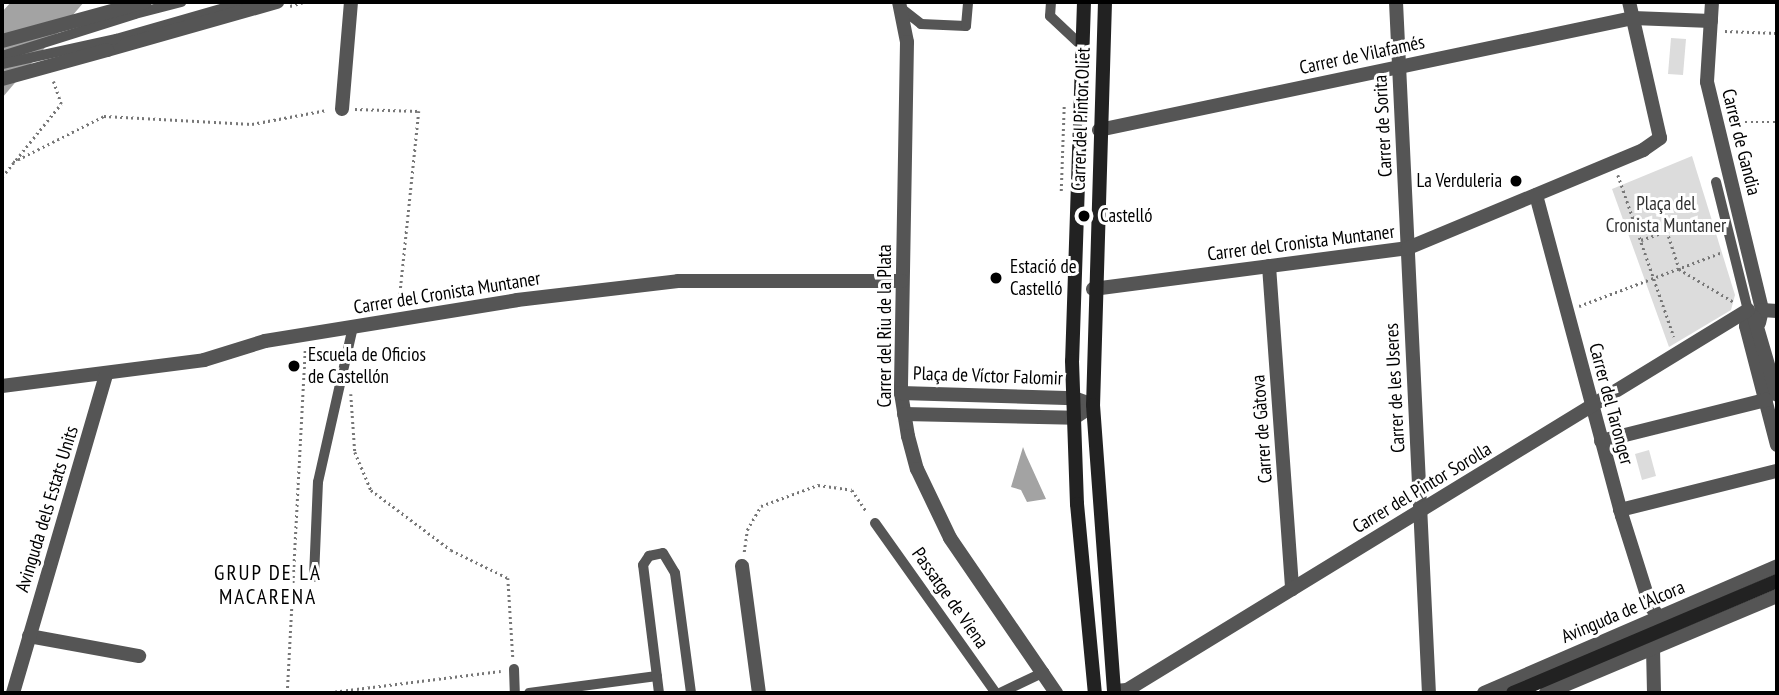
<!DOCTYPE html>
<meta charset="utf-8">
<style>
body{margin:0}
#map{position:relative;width:1779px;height:695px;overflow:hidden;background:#fff;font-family:"PT Sans Narrow",sans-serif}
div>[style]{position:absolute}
.green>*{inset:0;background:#dcdcdc}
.water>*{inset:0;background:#a3a3a3}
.path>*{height:2.5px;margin-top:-1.25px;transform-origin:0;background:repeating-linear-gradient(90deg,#777 0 2px,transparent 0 5.5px)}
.lane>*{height:10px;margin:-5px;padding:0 5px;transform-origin:5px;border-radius:5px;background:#555}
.street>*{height:14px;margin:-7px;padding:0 7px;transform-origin:7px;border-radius:7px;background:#555}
.secondary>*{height:14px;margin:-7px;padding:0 7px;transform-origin:7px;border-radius:7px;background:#222}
.lane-bridge>*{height:10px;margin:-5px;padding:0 5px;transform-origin:5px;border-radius:5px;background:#555}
.street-bridge>*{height:14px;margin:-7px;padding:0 7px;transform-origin:7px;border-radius:7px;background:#555}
.dots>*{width:19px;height:19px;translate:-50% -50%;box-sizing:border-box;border:4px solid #fff;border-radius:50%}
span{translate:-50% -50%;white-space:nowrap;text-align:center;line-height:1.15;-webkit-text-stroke:6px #fff;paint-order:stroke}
.street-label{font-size:19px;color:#000}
.poi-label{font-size:19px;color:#000}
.right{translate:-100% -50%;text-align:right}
.left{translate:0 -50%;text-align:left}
.park-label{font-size:19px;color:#333}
.neighbourhood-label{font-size:21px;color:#000;letter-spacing:2px}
.frame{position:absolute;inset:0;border:4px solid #000;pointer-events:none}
</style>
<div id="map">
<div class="green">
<i style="clip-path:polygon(1671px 38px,1686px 39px,1683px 75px,1668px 74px)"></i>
<i style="clip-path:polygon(1692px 156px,1735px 295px,1731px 310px,1669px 347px,1612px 189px)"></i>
<i style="clip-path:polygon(1649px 450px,1656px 476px,1642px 480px,1635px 454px)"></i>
</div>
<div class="water">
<i style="clip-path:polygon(11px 2px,84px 2px,2px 98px,2px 12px)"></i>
<i style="clip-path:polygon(1023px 447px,1026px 455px,1046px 499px,1027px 502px,1021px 490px,1011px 487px)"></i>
</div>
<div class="path">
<i style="left:290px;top:6px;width:15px;rotate:-16deg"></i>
<i style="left:1725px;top:31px;width:52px;rotate:2.2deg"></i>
<i style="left:355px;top:109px;width:64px;rotate:1.8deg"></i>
<i style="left:419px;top:111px;width:195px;rotate:95.9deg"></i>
<i style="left:1734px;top:127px;width:8px;rotate:-40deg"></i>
<i style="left:1740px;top:122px;width:37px"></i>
<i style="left:13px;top:162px;width:102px;rotate:-26.8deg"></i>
<i style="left:104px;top:116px;width:148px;rotate:3.1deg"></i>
<i style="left:252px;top:124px;width:76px;rotate:-10.6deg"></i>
<i style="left:1618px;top:175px;width:171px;rotate:70.9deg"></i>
<i style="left:2px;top:177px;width:94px;rotate:-51.1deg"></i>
<i style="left:61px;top:104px;width:24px;rotate:-109deg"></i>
<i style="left:1061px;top:191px;width:85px;rotate:-88deg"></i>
<i style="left:1641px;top:240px;width:28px;rotate:-19deg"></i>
<i style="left:1667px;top:231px;width:40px;rotate:72deg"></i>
<i style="left:1679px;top:269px;width:64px;rotate:31deg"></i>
<i style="left:1579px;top:306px;width:151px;rotate:-20.6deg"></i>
<i style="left:351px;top:394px;width:58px;rotate:86.1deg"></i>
<i style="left:355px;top:452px;width:41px;rotate:67.2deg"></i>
<i style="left:371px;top:490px;width:100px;rotate:36.9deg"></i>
<i style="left:451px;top:550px;width:64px;rotate:26.2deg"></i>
<i style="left:508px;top:578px;width:80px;rotate:86.4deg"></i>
<i style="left:744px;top:552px;width:22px;rotate:-82deg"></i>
<i style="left:747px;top:530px;width:28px;rotate:-60deg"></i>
<i style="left:761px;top:506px;width:61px;rotate:-20.2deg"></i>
<i style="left:818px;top:485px;width:34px;rotate:8deg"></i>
<i style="left:852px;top:490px;width:27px;rotate:56deg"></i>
<i style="left:287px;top:693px;width:344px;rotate:-87deg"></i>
<i style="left:324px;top:693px;width:178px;rotate:-7.1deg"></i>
</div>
<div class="lane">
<i style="left:1051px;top:2px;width:14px;rotate:94deg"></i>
<i style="left:1050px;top:16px;width:44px;rotate:43.2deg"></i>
<i style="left:902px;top:9px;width:24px;rotate:38deg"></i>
<i style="left:921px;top:24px;width:45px;rotate:2.5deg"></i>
<i style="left:966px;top:26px;width:24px;rotate:-85deg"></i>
<i style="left:135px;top:14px;width:48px;rotate:-14.6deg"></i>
<i style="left:116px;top:39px;width:134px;rotate:-16deg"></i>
<i style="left:1716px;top:182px;width:132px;rotate:76deg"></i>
<i style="left:875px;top:523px;width:209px;rotate:54.6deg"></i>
<i style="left:314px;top:577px;width:95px;rotate:-87.6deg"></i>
<i style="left:318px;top:482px;width:159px;rotate:-77.3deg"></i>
<i style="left:514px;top:669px;width:24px;rotate:88deg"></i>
<i style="left:529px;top:693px;width:129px;rotate:-7.6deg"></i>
<i style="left:659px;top:693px;width:129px;rotate:-97.1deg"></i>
<i style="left:643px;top:565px;width:11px;rotate:-56deg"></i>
<i style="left:649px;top:556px;width:14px;rotate:-12deg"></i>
<i style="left:663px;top:553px;width:23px;rotate:59deg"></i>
<i style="left:675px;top:573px;width:121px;rotate:82.4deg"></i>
<i style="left:1000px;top:693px;width:49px;rotate:-25.5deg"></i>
</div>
<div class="street">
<i style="left:899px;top:2px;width:41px;rotate:78.7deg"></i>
<i style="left:907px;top:42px;width:351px;rotate:91deg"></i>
<i style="left:901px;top:393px;width:44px;rotate:80.8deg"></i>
<i style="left:908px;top:436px;width:34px;rotate:75deg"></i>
<i style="left:917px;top:469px;width:76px;rotate:64.4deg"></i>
<i style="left:950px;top:538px;width:188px;rotate:55.6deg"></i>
<i style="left:1396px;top:2px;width:692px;rotate:87.27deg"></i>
<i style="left:1712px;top:2px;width:80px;rotate:93.6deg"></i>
<i style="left:1707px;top:82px;width:235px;rotate:76.4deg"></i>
<i style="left:1762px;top:310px;width:13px;rotate:103deg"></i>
<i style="left:107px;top:50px;width:177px;rotate:-15.8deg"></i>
<i style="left:342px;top:109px;width:107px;rotate:-85.2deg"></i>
<i style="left:1099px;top:130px;width:546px;rotate:-11.85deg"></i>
<i style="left:1633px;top:18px;width:78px;rotate:2.2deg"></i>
<i style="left:1536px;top:195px;width:332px;rotate:75deg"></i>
<i style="left:1622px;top:516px;width:93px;rotate:72.5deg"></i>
<i style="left:1650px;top:605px;width:16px;rotate:55deg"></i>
<i style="left:1269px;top:266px;width:324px;rotate:85.9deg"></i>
<i style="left:1093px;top:289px;width:318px;rotate:-7.4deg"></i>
<i style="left:1408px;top:248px;width:255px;rotate:-22.6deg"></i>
<i style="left:1643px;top:150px;width:21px;rotate:-35deg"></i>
<i style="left:1660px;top:138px;width:139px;rotate:-102.8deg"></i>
<i style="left:1748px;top:310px;width:16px;rotate:97deg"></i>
<i style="left:1746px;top:326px;width:123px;rotate:75.4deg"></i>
<i style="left:1762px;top:310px;width:15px;rotate:4deg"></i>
<i style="left:1754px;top:317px;width:81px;rotate:73.6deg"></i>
<i style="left:2px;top:386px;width:204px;rotate:-7.3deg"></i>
<i style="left:204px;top:360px;width:64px;rotate:-17.3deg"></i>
<i style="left:265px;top:341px;width:255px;rotate:-9.2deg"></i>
<i style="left:517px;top:300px;width:162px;rotate:-6.7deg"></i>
<i style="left:678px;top:281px;width:224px"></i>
<i style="left:901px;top:393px;width:173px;rotate:1.7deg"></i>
<i style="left:1074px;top:398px;width:20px;rotate:20deg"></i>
<i style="left:904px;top:414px;width:170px;rotate:1.3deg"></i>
<i style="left:1074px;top:418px;width:11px;rotate:-34deg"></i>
<i style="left:1601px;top:441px;width:170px;rotate:-14deg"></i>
<i style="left:1620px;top:510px;width:162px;rotate:-14deg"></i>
<i style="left:742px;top:566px;width:128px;rotate:82.4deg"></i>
<i style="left:29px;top:636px;width:112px;rotate:10.3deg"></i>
<i style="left:1653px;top:648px;width:45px;rotate:88.7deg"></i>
<i style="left:1114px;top:691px;width:13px;rotate:-4deg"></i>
<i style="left:1127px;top:690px;width:728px;rotate:-31.46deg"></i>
<i style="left:13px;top:693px;width:331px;rotate:-73.7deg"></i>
<i style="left:1484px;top:693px;width:319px;rotate:-23.4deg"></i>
<i style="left:1546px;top:693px;width:251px;rotate:-22.8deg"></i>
</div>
<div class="secondary">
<i style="left:1084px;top:2px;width:359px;rotate:91.9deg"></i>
<i style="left:1072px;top:361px;width:143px;rotate:88deg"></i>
<i style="left:1077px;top:504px;width:190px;rotate:84.6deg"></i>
<i style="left:1105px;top:2px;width:403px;rotate:91.7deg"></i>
<i style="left:1093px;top:405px;width:289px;rotate:85.8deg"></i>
<i style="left:1513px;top:693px;width:287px;rotate:-23deg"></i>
</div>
<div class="lane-bridge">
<i style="left:2px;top:56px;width:139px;rotate:-17.5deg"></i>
<i style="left:2px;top:64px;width:117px;rotate:-12.4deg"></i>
</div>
<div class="street-bridge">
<i style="left:2px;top:41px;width:148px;rotate:-15.3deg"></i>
<i style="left:2px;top:79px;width:109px;rotate:-15.4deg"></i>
</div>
<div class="dots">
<i style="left:1516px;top:181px;background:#000"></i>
<i style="left:1084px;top:216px;background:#000"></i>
<i style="left:996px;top:278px;background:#000"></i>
<i style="left:294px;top:366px;background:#000"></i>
</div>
<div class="street-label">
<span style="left:1362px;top:55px;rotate:-12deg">Carrer de Vilafamés</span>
<span style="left:1081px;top:119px;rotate:-88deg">Carrer del Pintor Oliet</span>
<span style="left:1383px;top:126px;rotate:-93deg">Carrer de Sorita</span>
<span style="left:1741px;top:142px;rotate:76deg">Carrer de Gandia</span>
<span style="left:1301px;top:243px;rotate:-7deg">Carrer del Cronista Muntaner</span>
<span style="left:447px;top:293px;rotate:-9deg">Carrer del Cronista Muntaner</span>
<span style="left:885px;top:326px;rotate:-90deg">Carrer del Riu de la Plata</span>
<span style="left:988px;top:376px;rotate:2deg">Plaça de Víctor Falomir</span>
<span style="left:1395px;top:388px;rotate:-93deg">Carrer de les Useres</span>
<span style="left:1611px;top:404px;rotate:75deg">Carrer del Taronger</span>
<span style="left:1262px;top:429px;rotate:-94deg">Carrer de Gàtova</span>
<span style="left:1422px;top:488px;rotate:-31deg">Carrer del Pintor Sorolla</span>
<span style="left:47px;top:509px;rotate:-73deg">Avinguda dels Estats Units</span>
<span style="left:950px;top:598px;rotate:55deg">Passatge de Viena</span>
<span style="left:1623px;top:612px;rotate:-23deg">Avinguda de l'Alcora</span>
</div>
<div class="poi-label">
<span class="right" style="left:1502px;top:181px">La Verduleria</span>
<span class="left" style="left:1100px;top:216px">Castelló</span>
<span class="left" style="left:1010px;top:278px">Estació de<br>Castelló</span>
<span class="left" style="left:308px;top:366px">Escuela de Oficios<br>de Castellón</span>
</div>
<div class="park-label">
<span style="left:1666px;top:215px">Plaça del<br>Cronista Muntaner</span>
</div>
<div class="neighbourhood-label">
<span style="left:268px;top:585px">GRUP DE LA<br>MACARENA</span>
</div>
<div class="frame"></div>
</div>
